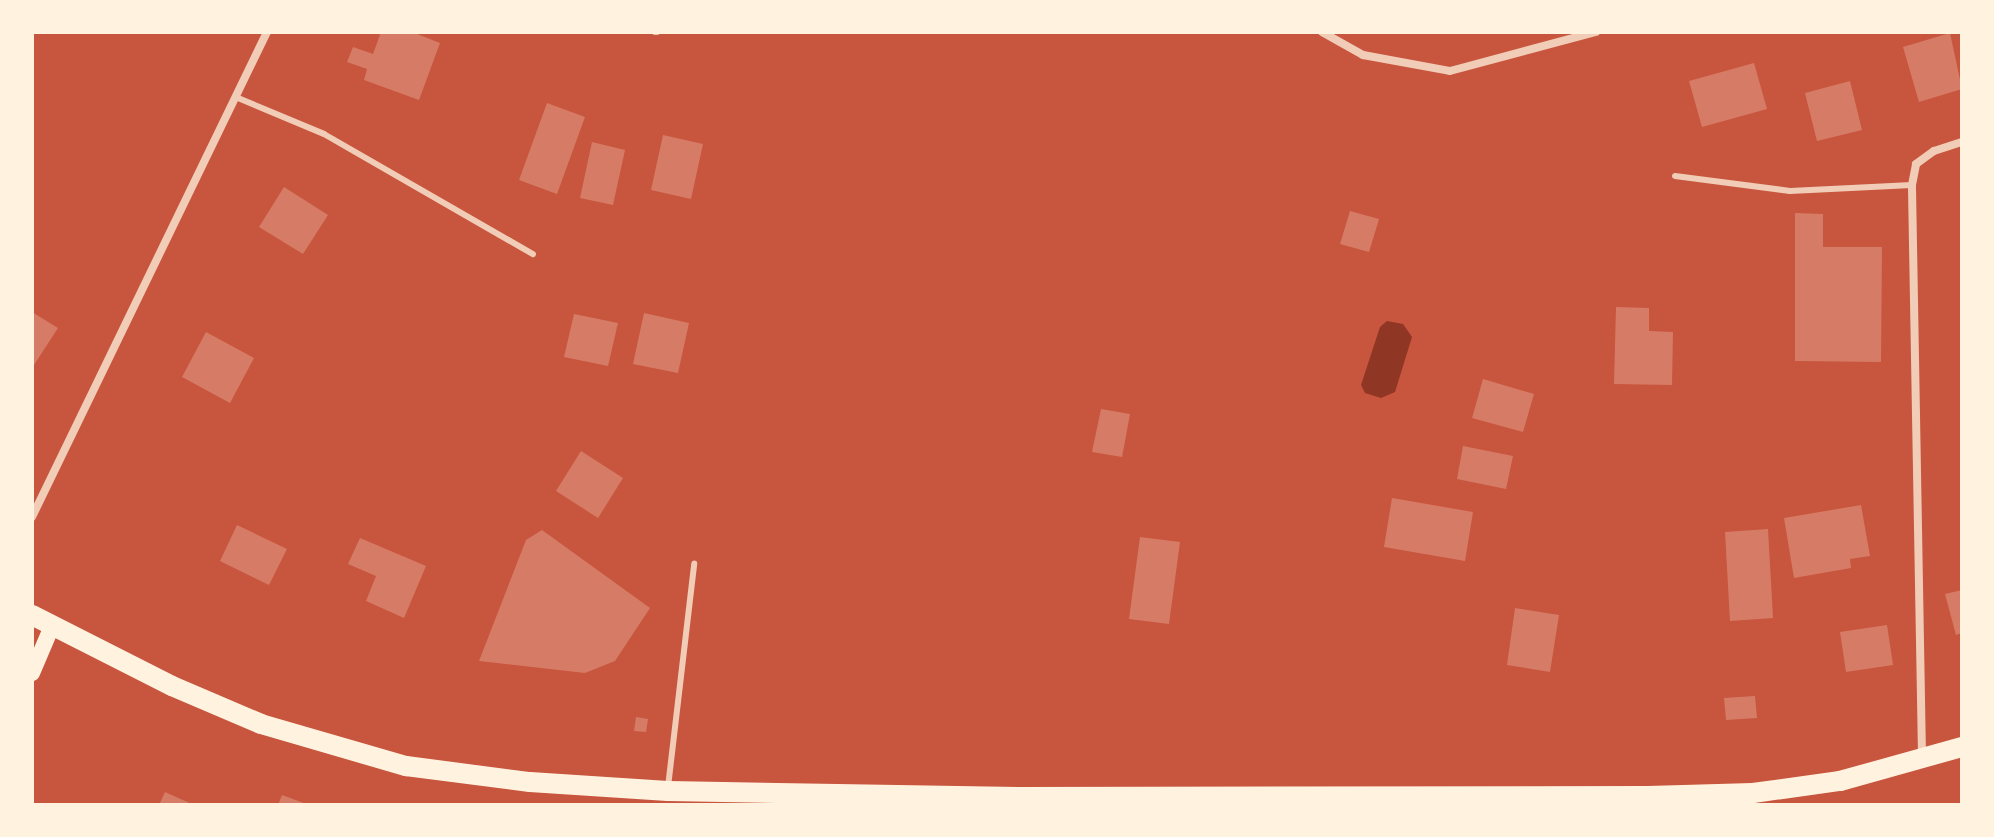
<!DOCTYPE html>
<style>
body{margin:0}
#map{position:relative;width:1994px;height:837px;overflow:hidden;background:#c8553d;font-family:"Noto Sans",sans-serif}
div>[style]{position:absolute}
.water>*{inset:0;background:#8f3625}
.building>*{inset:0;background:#d67c66}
.service>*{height:6px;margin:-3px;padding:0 3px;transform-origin:3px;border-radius:3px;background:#f1ccb7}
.minor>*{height:8px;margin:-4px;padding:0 4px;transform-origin:4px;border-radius:4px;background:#f1ccb7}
.secondary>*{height:16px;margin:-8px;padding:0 8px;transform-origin:8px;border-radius:8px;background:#fff3e0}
.primary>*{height:20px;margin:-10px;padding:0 10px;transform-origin:10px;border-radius:10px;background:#fff3e0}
span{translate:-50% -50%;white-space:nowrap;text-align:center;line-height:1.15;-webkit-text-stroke:6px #fff3e0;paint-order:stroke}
.frame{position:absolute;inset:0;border:34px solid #fff3e0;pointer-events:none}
</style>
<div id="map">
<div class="water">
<i style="clip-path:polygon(1387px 321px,1403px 324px,1412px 337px,1395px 392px,1381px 398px,1365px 393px,1361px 385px,1380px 327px)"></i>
</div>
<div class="building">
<i style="clip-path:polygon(381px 32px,412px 32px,440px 43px,419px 100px,364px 80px,367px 69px,347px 62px,353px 47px,373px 54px)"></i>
<i style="clip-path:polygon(1950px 33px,1962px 89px,1919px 102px,1903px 47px)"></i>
<i style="clip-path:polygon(1754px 63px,1767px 109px,1702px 127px,1689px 81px)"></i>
<i style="clip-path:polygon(1850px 81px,1862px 130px,1817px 141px,1805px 93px)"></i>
<i style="clip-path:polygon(547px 103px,585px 117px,557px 194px,519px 180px)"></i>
<i style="clip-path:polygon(663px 135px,703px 144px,691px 199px,651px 190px)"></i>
<i style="clip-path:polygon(592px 142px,625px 150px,613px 205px,580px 198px)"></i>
<i style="clip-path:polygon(284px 187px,328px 215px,303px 254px,259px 227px)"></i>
<i style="clip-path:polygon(1350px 211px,1379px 219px,1369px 252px,1340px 244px)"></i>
<i style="clip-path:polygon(1795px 213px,1823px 214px,1823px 247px,1882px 247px,1881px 362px,1795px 361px)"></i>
<i style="clip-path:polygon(1616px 307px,1649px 308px,1649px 331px,1673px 332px,1672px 385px,1614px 384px)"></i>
<i style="clip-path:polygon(32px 312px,58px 328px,32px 368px)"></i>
<i style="clip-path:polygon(644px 313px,689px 323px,678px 373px,633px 364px)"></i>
<i style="clip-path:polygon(574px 314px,618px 323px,608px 366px,564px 357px)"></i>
<i style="clip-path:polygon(206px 332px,254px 358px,230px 403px,182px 377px)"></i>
<i style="clip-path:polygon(1483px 379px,1534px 394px,1523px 432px,1472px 418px)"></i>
<i style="clip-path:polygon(1101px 409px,1130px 414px,1122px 457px,1092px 452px)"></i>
<i style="clip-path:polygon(1463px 446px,1513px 456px,1506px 489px,1457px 479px)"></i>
<i style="clip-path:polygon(581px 451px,623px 478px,598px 518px,556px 491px)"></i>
<i style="clip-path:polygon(1392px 498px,1473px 512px,1465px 561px,1384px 547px)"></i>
<i style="clip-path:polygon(1861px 505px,1870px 556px,1850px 559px,1851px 568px,1794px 578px,1784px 518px)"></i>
<i style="clip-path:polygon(237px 525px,287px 549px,269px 585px,220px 561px)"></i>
<i style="clip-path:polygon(1768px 529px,1773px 618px,1730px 621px,1725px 532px)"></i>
<i style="clip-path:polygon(542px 530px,650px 608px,615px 661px,585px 673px,479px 661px,526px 540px)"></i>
<i style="clip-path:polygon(1140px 537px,1180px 542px,1169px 624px,1129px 619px)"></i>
<i style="clip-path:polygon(360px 538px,426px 566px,404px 618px,366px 601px,376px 576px,348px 564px)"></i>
<i style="clip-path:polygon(1962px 590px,1962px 633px,1956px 635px,1945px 594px)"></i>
<i style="clip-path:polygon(1515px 608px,1559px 615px,1550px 672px,1507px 665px)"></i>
<i style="clip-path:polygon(1887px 625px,1893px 665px,1846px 672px,1840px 632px)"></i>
<i style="clip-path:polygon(1755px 696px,1757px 718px,1726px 720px,1724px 698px)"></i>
<i style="clip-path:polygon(636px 717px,648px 719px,646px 732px,634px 731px)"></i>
<i style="clip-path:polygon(165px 792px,194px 805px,159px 805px)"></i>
<i style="clip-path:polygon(282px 795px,309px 805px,278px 805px)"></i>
</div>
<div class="service">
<i style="left:655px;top:32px;width:2px"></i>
<i style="left:238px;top:98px;width:93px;rotate:22.7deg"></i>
<i style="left:324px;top:134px;width:241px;rotate:29.9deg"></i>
<i style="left:1675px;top:176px;width:116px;rotate:7.4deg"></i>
<i style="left:1790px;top:191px;width:122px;rotate:-2.8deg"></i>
<i style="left:668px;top:787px;width:225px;rotate:-83.3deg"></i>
</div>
<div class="minor">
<i style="left:1322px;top:32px;width:47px;rotate:29.3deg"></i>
<i style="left:1363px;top:55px;width:88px;rotate:10.4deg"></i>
<i style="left:1450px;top:71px;width:151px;rotate:-15deg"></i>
<i style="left:32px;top:517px;width:539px;rotate:-64.15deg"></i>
<i style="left:1922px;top:755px;width:570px;rotate:-91.01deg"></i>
<i style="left:1912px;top:185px;width:21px;rotate:-79deg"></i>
<i style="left:1916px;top:164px;width:22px;rotate:-36deg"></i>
<i style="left:1934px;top:151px;width:29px;rotate:-18deg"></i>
</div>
<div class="secondary">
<i style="left:32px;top:673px;width:51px;rotate:-66.9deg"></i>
</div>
<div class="primary">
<i style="left:32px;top:615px;width:157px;rotate:26.9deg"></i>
<i style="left:172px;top:686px;width:97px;rotate:23.1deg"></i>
<i style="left:261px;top:724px;width:151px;rotate:16.2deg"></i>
<i style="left:406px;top:766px;width:125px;rotate:7.4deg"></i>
<i style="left:530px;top:782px;width:138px;rotate:3.7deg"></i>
<i style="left:668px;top:791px;width:353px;rotate:1deg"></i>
<i style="left:1021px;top:797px;width:627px;rotate:-0.09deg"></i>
<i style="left:1648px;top:796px;width:105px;rotate:-1.6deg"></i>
<i style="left:1753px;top:793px;width:88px;rotate:-7.9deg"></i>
<i style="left:1840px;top:781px;width:127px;rotate:-15.6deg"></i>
</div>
<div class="frame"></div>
</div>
